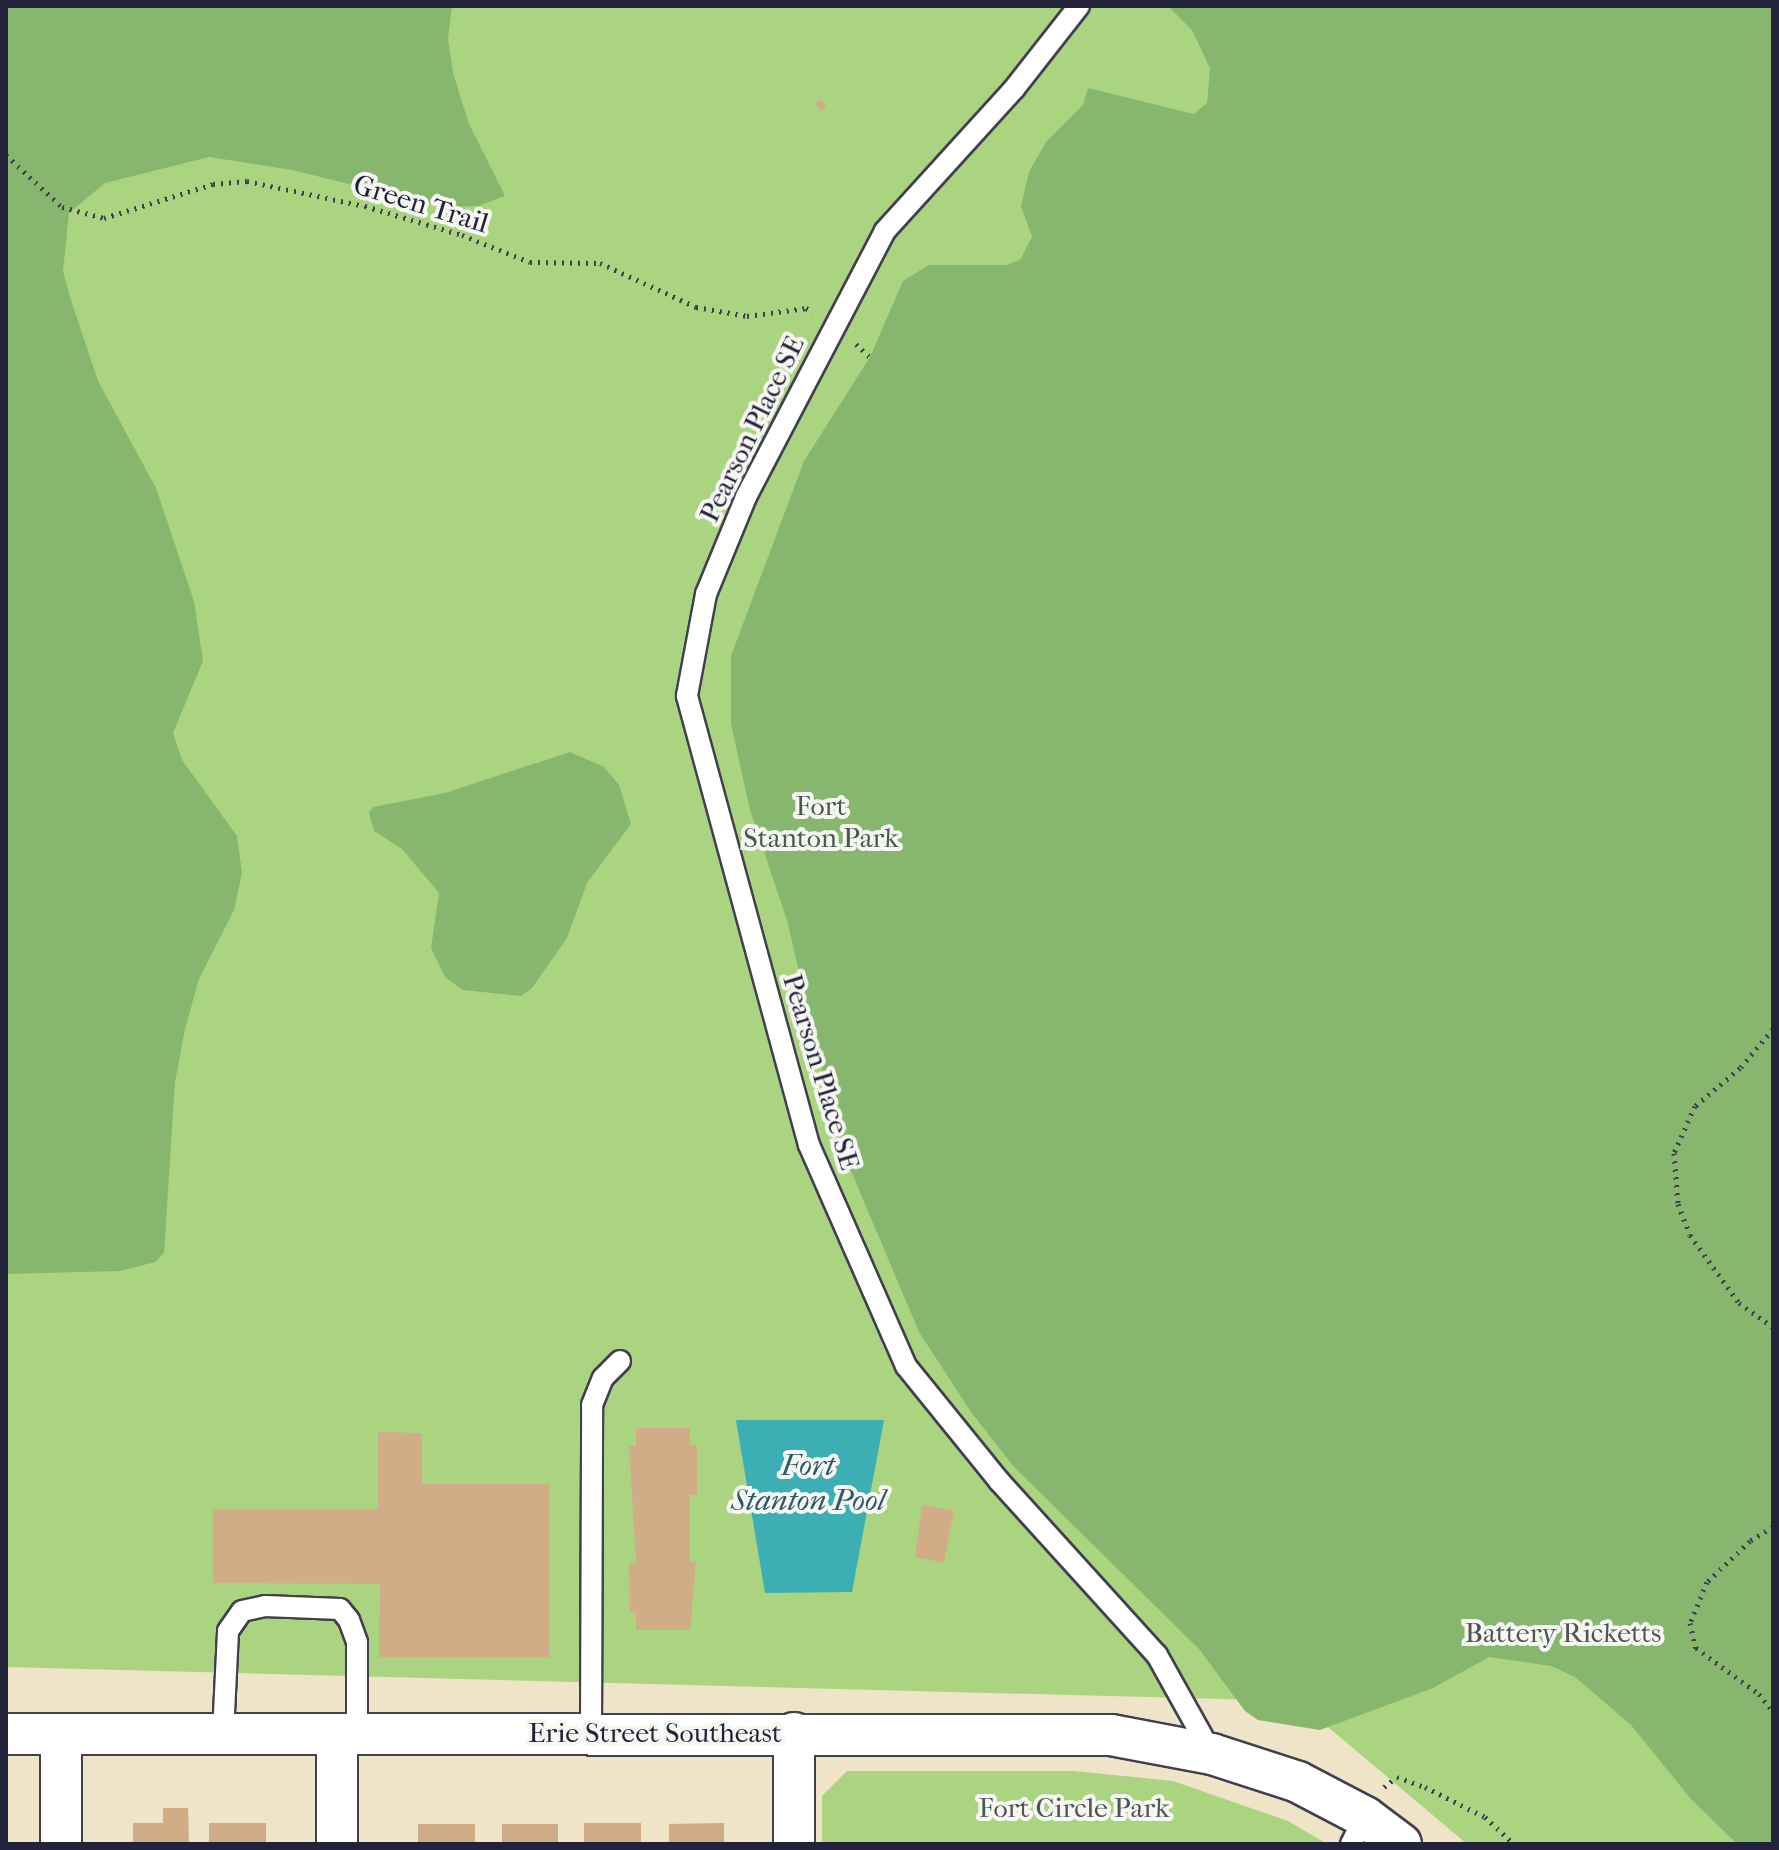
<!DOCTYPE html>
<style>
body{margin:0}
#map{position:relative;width:1779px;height:1850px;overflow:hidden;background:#efe3c8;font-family:"IM FELL French Canon",serif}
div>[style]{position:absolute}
.green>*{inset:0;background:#aad480}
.forest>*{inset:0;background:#87b66e}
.water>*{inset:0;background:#3caeb4}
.building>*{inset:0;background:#d0ad87}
.path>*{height:5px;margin-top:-2.5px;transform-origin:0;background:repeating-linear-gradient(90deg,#413f50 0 2px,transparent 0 8px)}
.roads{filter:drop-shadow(2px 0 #413f50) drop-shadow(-2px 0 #413f50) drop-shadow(0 2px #413f50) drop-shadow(0 -2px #413f50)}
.service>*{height:20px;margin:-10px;padding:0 10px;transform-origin:10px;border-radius:10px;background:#fff}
.minor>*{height:40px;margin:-20px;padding:0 20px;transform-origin:20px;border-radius:20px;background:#fff}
span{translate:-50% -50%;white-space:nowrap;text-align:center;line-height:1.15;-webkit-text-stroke:8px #f6f6f2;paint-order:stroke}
.street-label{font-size:28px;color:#22223b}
.park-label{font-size:28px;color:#4b5750}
.water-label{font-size:30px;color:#2c5a6b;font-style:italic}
.frame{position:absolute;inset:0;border:8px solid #22223b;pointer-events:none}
</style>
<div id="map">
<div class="green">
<i style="clip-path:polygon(6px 6px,1773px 6px,1773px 1844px,1467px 1844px,1297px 1701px,6px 1667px)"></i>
<i style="clip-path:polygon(847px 1771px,1074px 1771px,1173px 1781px,1288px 1821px,1327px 1844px,822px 1844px,822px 1796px)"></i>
</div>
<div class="forest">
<i style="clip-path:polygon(6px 6px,452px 6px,448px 38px,453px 73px,469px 124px,505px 196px,478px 206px,444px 207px,292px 170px,209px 157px,105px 183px,69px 213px,63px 271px,70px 297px,98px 381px,156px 488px,194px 601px,203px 661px,173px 733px,182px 760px,237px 836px,242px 873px,234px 910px,199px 979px,185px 1029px,175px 1082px,164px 1253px,155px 1262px,120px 1271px,6px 1274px)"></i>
<i style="clip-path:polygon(1168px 6px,1773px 6px,1773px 1844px,1737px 1844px,1691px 1799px,1631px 1725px,1575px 1677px,1551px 1666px,1489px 1657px,1433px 1688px,1320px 1730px,1258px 1720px,1245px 1711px,1199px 1649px,1014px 1467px,971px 1412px,919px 1332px,838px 1140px,787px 920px,750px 810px,731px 724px,731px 656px,804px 461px,870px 357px,903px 281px,929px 265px,1007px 265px,1020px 260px,1032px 237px,1021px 206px,1029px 172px,1046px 142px,1083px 105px,1088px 88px,1194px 114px,1207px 103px,1210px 68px,1192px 30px)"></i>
<i style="clip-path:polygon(570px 752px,604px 767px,619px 785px,631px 824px,587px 883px,567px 938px,532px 988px,521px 996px,463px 990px,445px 977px,431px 948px,439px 893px,402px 849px,374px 831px,369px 813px,373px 807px,445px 793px)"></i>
</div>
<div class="water">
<i style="clip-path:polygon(736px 1420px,884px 1420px,852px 1592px,765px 1593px)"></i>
</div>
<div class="building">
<i style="clip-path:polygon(820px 99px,826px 106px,821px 111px,815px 104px)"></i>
<i style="clip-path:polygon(636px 1428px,690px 1428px,690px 1445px,697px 1445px,697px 1495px,690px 1495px,690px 1562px,696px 1562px,690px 1630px,636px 1630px,636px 1612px,630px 1612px,629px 1563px,636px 1563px,629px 1446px,636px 1446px)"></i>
<i style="clip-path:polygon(378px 1432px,422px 1433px,422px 1484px,549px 1484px,549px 1657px,379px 1657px,380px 1584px,213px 1583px,213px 1509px,378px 1509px)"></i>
<i style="clip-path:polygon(922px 1505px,954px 1511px,944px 1563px,915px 1557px)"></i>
<i style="clip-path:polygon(163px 1808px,188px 1808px,189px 1844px,133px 1844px,133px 1823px,163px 1823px)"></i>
<i style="clip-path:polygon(209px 1823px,266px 1823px,266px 1844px,209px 1844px)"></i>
<i style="clip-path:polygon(584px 1823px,641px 1823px,641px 1844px,584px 1844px)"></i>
<i style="clip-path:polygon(724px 1823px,724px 1844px,669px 1844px,669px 1824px)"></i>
<i style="clip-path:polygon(418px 1824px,475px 1824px,475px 1844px,418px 1844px)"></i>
<i style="clip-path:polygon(502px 1824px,558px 1824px,558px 1844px,502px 1844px)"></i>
</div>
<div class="path">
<i style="left:6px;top:155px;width:76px;rotate:42.9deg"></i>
<i style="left:62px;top:207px;width:43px;rotate:14.7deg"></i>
<i style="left:104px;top:218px;width:114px;rotate:-17.3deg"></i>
<i style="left:213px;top:184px;width:34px;rotate:-5deg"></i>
<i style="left:247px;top:181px;width:121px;rotate:12deg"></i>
<i style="left:365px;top:206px;width:101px;rotate:16.6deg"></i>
<i style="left:462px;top:235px;width:73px;rotate:21.7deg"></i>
<i style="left:530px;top:262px;width:70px;rotate:0.8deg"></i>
<i style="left:600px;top:263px;width:106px;rotate:24.6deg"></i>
<i style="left:696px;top:307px;width:52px;rotate:10deg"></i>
<i style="left:747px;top:316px;width:60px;rotate:-7.7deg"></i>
<i style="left:806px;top:308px;width:8px;rotate:30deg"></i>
<i style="left:856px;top:344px;width:19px;rotate:43deg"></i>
<i style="left:1773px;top:1029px;width:51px;rotate:130.2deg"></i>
<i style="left:1740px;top:1068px;width:59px;rotate:139.8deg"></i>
<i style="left:1695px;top:1106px;width:51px;rotate:114.1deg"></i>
<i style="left:1674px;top:1153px;width:51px;rotate:85.5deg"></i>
<i style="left:1678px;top:1204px;width:33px;rotate:69deg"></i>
<i style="left:1690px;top:1235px;width:84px;rotate:54.2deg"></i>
<i style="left:1739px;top:1303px;width:42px;rotate:35.2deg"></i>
<i style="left:1773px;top:1527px;width:27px;rotate:149deg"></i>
<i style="left:1750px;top:1541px;width:59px;rotate:136.4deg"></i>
<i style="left:1707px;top:1582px;width:44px;rotate:112.5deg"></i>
<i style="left:1690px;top:1623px;width:26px;rotate:77deg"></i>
<i style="left:1696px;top:1648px;width:78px;rotate:36.1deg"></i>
<i style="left:1759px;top:1694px;width:22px;rotate:51deg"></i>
<i style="left:1384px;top:1787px;width:16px;rotate:-38deg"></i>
<i style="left:1397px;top:1777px;width:30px;rotate:20deg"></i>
<i style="left:1425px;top:1787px;width:67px;rotate:26.6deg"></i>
<i style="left:1485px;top:1817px;width:40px;rotate:43deg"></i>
</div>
<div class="roads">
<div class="service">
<i style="left:1079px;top:6px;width:105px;rotate:128.1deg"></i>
<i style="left:1014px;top:89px;width:192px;rotate:132.3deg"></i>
<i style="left:885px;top:231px;width:300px;rotate:117.6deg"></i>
<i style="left:746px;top:497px;width:105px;rotate:112.4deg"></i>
<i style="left:706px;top:594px;width:104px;rotate:100.6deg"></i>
<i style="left:687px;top:696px;width:465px;rotate:74.8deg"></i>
<i style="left:809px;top:1145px;width:241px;rotate:66.3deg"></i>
<i style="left:906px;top:1366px;width:148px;rotate:51deg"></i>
<i style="left:999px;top:1481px;width:235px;rotate:47.8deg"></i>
<i style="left:1157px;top:1655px;width:113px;rotate:60.9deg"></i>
<i style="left:591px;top:1733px;width:328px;rotate:-89.8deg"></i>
<i style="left:592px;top:1405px;width:29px;rotate:-68deg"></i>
<i style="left:603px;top:1378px;width:24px;rotate:-45deg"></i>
<i style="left:223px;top:1734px;width:103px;rotate:-87.2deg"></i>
<i style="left:228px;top:1631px;width:24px;rotate:-55deg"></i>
<i style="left:242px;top:1611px;width:24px;rotate:-12deg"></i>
<i style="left:265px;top:1606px;width:75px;rotate:2.3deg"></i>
<i style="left:340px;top:1609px;width:14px;rotate:51deg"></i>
<i style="left:349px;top:1620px;width:23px;rotate:70deg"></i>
<i style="left:357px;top:1642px;width:92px;rotate:90deg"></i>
<i style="left:1351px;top:1844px;width:30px;rotate:-63deg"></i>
</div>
<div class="minor">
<i style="left:794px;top:1733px;width:111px;rotate:90deg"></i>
<i style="left:6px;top:1734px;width:1105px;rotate:0.05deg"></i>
<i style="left:1111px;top:1735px;width:103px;rotate:10.7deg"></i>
<i style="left:1212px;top:1754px;width:90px;rotate:18deg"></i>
<i style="left:1298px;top:1782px;width:76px;rotate:27.6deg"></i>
<i style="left:1365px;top:1817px;width:45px;rotate:36.9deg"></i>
<i style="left:61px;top:1734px;width:110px;rotate:90deg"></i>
<i style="left:337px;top:1734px;width:110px;rotate:90deg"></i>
</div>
</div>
<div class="street-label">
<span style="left:421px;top:204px;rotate:17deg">Green Trail</span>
<span style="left:752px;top:429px;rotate:-64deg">Pearson Place SE</span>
<span style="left:821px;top:1072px;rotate:73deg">Pearson Place SE</span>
<span style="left:655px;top:1733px">Erie Street Southeast</span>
</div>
<div class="park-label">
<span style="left:821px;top:822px">Fort<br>Stanton Park</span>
<span style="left:1563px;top:1633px">Battery Ricketts</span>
<span style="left:1074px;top:1808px">Fort Circle Park</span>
</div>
<div class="water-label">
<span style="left:808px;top:1483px">Fort<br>Stanton Pool</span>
</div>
<div class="frame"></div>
</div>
